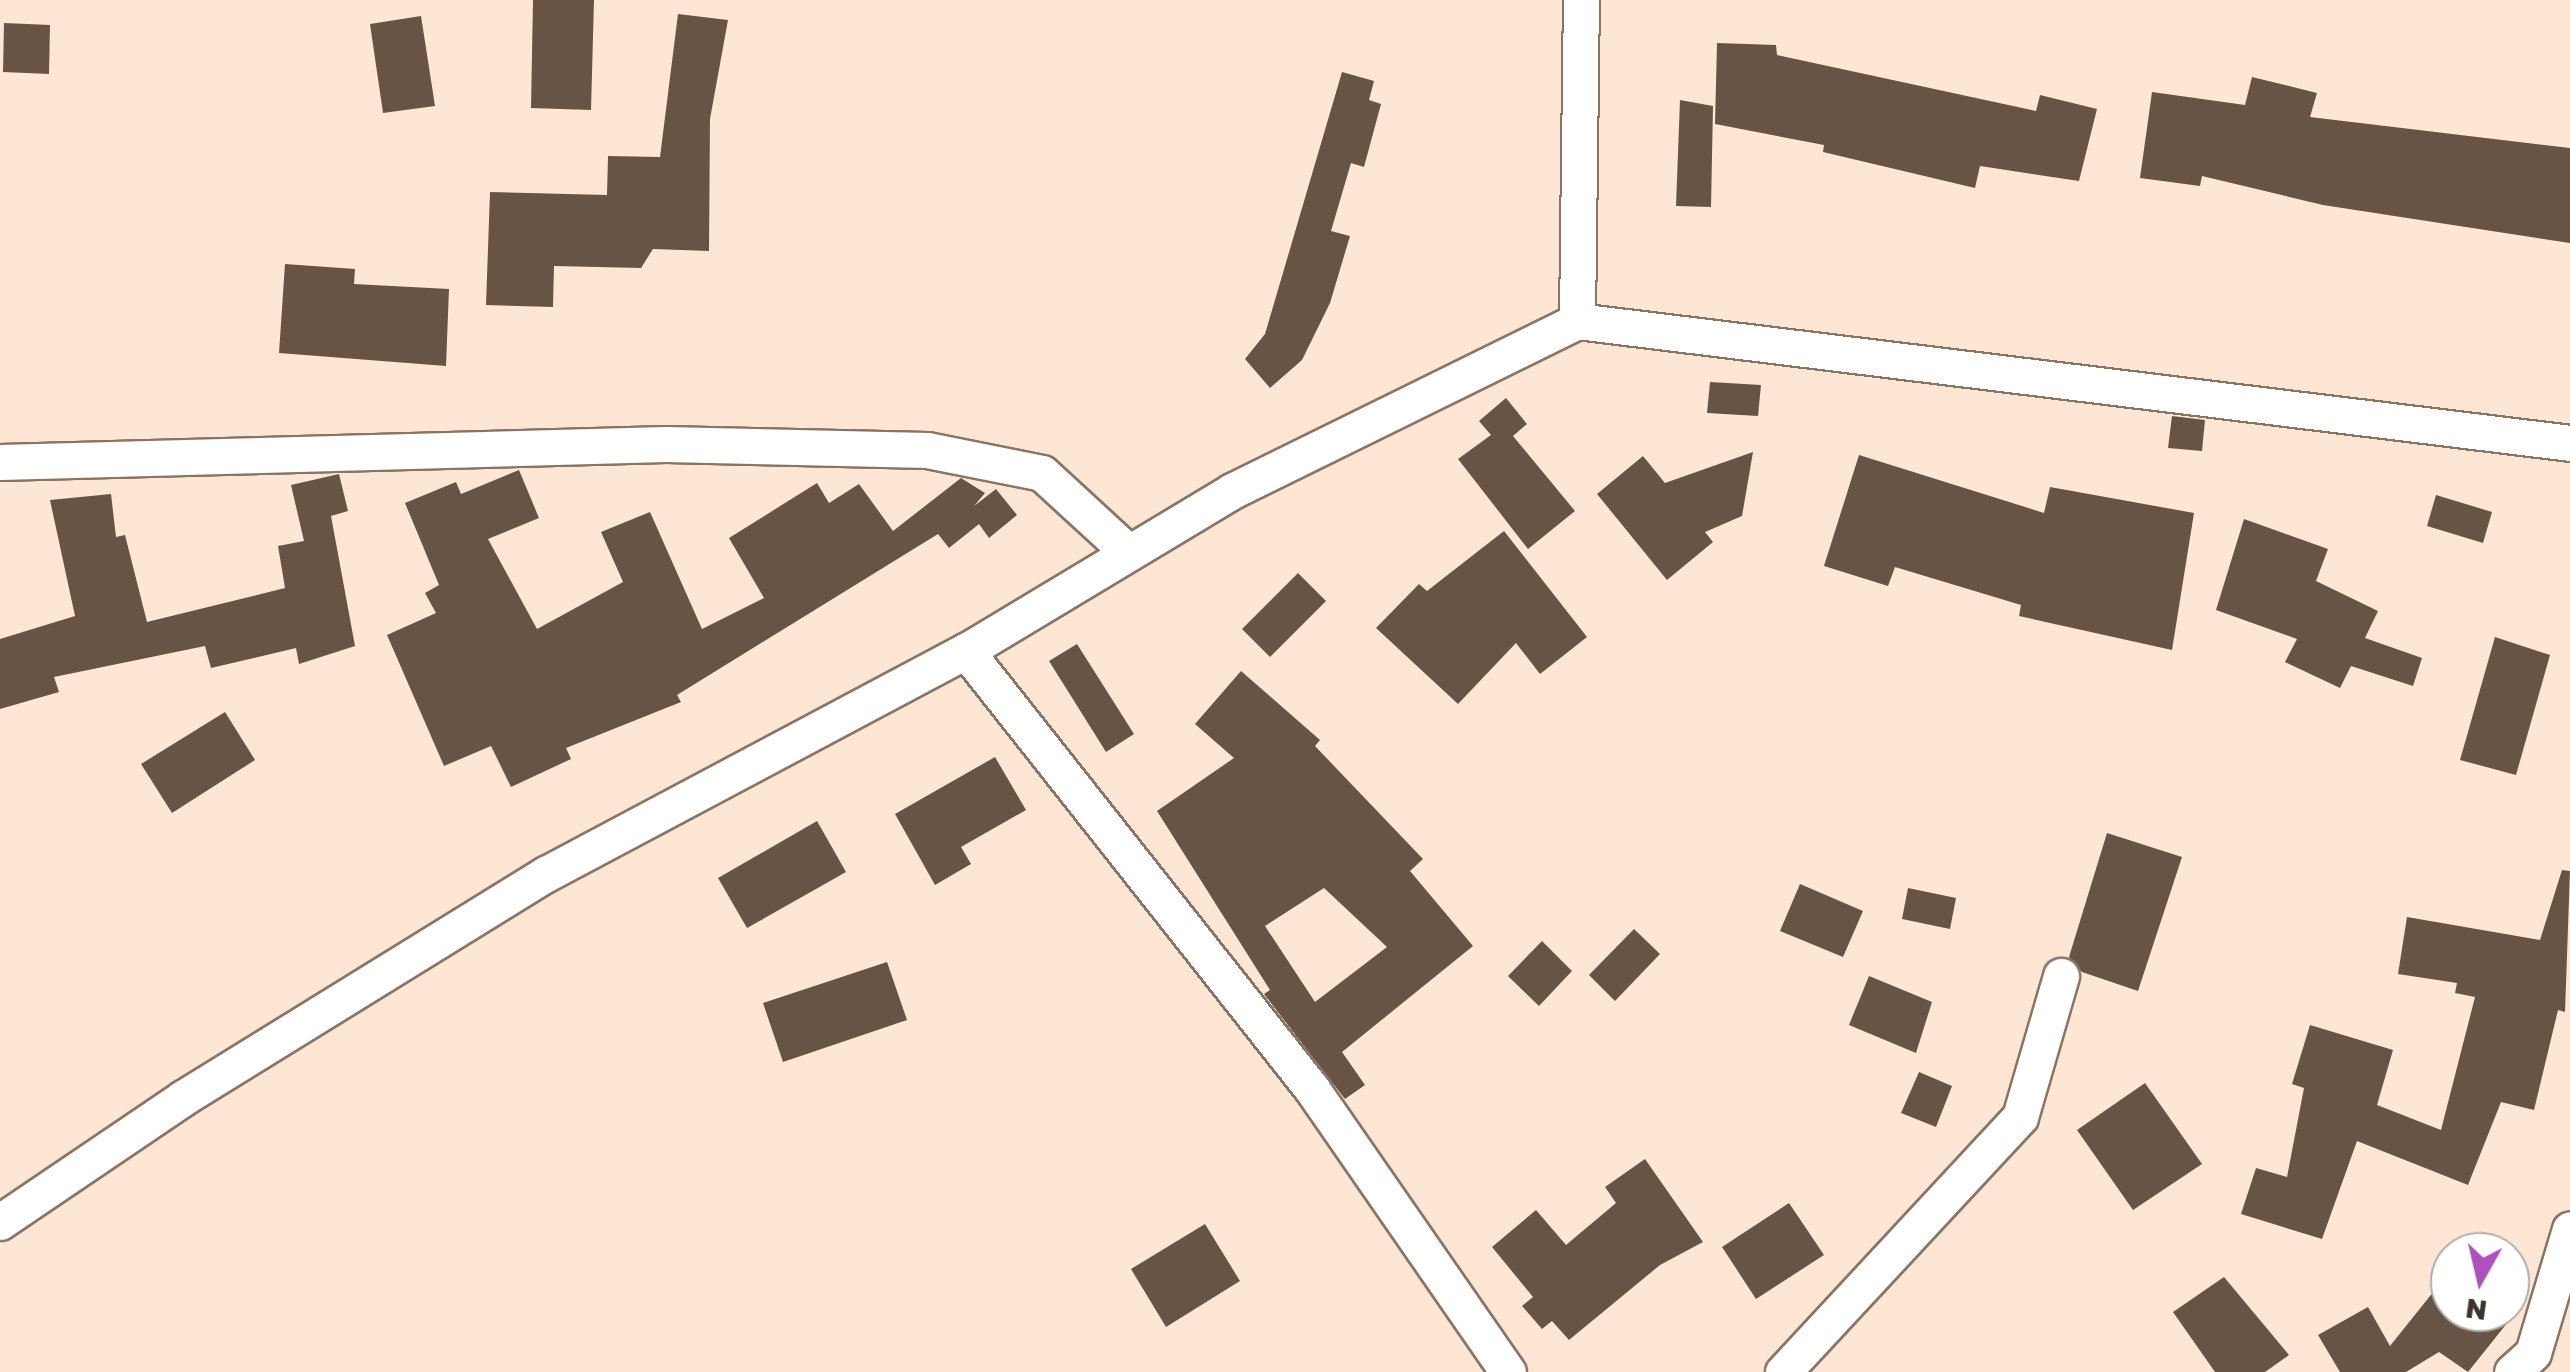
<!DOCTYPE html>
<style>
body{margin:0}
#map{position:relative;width:2570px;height:1372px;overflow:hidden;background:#fee6d4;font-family:"Golos Text",sans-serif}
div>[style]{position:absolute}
.building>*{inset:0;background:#685445}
.roads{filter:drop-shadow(2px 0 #8a7565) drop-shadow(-2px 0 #8a7565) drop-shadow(0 2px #8a7565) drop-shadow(0 -2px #8a7565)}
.street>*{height:35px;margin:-17.5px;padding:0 17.5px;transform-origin:17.5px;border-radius:17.5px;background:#fff}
span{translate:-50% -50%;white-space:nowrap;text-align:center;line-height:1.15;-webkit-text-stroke:10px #fff;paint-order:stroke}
.north{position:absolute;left:2430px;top:1232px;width:100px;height:100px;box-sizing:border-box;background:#fff;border:2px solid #b1adab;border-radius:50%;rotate:188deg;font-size:28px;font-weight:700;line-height:40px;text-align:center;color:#3d332c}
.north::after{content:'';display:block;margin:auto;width:35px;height:45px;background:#ad52bd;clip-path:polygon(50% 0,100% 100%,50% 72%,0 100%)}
</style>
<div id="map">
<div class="building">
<i style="clip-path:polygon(533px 0,594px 0,591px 110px,531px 108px)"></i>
<i style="clip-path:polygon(678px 14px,728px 20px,710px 119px,709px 251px,653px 249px,641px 268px,554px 266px,553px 307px,486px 305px,490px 192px,607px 195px,608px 156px,660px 157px)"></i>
<i style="clip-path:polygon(421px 16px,435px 106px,383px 113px,370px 24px)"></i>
<i style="clip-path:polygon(4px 23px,50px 25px,49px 74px,3px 72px)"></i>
<i style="clip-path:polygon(1717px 43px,1776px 45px,1777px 55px,2036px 111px,2040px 95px,2097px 109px,2079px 181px,1980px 166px,1975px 188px,1823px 152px,1824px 145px,1715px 124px)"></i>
<i style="clip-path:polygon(1342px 72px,1374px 81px,1369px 100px,1381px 104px,1364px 167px,1351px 163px,1331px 231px,1350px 236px,1330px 303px,1302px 360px,1270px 388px,1245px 359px,1265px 334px)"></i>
<i style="clip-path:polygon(2252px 77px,2317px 93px,2310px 117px,2570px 148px,2570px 243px,2323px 205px,2202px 176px,2200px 186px,2140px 178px,2152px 92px,2245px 105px)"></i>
<i style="clip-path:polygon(1680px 100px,1713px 106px,1711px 207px,1676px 206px)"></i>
<i style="clip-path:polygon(285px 264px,355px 269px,354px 284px,449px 289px,446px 366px,279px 353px)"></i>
<i style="clip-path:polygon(1710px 382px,1761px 385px,1758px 416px,1707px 413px)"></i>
<i style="clip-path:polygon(1506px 398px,1527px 424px,1513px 436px,1575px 511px,1528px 549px,1458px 459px,1491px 435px,1479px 421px)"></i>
<i style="clip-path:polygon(2172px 416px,2205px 420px,2202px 451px,2168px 448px)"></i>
<i style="clip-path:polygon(1753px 452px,1742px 516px,1705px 532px,1713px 542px,1667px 580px,1597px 494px,1643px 456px,1665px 483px)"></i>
<i style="clip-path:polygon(1859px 455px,2044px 513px,2050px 487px,2194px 513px,2172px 650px,2019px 616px,2021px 605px,1895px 567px,1888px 586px,1824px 566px)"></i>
<i style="clip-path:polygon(519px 470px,539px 518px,488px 539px,537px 629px,623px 582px,601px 532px,650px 512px,702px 629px,764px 598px,729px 538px,817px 483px,829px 503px,859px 484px,893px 531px,961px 478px,985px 493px,974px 506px,996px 489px,1017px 515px,989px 538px,979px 524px,949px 548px,938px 534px,677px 695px,681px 702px,566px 748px,571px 759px,511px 787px,491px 746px,444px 766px,387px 635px,436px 613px,425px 593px,439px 585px,405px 503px,456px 482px,461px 494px)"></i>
<i style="clip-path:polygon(339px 474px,348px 511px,331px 516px,355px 646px,299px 664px,296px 648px,211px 668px,205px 646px,54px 677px,59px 692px,0 709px,0 639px,75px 616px,50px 500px,111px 494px,116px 537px,125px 535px,147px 622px,285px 588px,278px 546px,304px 541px,291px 485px)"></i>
<i style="clip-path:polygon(2436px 495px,2492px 512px,2483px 543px,2427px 526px)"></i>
<i style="clip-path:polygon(2244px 519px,2328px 549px,2316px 581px,2378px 611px,2365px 638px,2422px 658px,2413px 686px,2351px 666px,2340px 688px,2285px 662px,2297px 639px,2216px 610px)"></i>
<i style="clip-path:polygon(1504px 531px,1587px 637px,1540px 674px,1516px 643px,1458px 704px,1376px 628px,1419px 584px,1427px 591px)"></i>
<i style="clip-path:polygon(1298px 573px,1326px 601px,1270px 657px,1242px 629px)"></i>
<i style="clip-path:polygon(2495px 637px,2550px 655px,2516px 775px,2460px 760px)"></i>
<i style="clip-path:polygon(1077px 644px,1134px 734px,1106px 752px,1049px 661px)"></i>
<i style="clip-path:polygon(evenodd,1241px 671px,1320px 740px,1315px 746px,1423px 859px,1410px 871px,1473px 946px,1342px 1052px,1365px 1085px,1345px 1099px,1264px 994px,1270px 990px,1157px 811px,1234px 758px,1195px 724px,1241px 671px,1324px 888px,1387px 947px,1315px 1002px,1265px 926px,1324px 888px)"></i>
<i style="clip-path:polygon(225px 712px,255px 760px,172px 813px,141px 764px)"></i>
<i style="clip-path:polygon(995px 757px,1026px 810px,961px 847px,971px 864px,935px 885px,895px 814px)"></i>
<i style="clip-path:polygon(817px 821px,846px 872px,747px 928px,718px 878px)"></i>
<i style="clip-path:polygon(2107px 833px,2182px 857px,2138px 991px,2082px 972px,2069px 957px)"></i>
<i style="clip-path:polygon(2562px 870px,2570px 871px,2565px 1012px,2558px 1010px,2534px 1110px,2501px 1102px,2468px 1185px,2357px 1141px,2322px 1239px,2241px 1214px,2256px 1168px,2287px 1177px,2304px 1088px,2292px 1084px,2310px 1025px,2393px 1050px,2377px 1105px,2441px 1130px,2475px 997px,2455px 993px,2457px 983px,2398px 974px,2407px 917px,2540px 940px)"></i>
<i style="clip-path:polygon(1800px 884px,1863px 911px,1843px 957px,1780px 931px)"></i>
<i style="clip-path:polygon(1908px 888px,1956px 898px,1950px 929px,1902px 919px)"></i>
<i style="clip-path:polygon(1634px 929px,1660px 954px,1615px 1001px,1589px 975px)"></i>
<i style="clip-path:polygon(1542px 941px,1572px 971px,1539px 1006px,1508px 976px)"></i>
<i style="clip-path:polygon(887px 962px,907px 1020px,783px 1062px,763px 1003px)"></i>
<i style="clip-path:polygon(1869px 976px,1932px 1002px,1916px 1053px,1849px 1025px)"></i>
<i style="clip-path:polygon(1919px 1072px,1952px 1086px,1936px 1127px,1901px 1113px)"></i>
<i style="clip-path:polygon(2145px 1083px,2202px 1164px,2133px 1210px,2077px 1130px)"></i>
<i style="clip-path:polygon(1645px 1159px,1703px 1242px,1660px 1265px,1569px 1340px,1552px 1321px,1542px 1329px,1522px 1306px,1533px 1297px,1492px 1247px,1536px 1210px,1566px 1245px,1616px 1203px,1605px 1187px)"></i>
<i style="clip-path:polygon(1789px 1203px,1824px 1255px,1756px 1299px,1722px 1247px)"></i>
<i style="clip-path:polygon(1205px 1224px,1240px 1281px,1166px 1327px,1131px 1269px)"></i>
<i style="clip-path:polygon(2450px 1271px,2450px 1312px,2516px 1312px,2468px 1372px,2439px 1352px,2406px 1372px,2340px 1372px,2318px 1335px,2368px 1307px,2390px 1346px)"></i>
<i style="clip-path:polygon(2224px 1277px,2289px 1355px,2265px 1372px,2215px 1372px,2173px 1312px)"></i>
</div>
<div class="roads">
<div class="street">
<i style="left:1577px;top:321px;width:321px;rotate:-89.3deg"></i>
<i style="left:0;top:462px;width:666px;rotate:-1.55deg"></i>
<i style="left:666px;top:444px;width:261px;rotate:1.3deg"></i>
<i style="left:927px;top:450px;width:117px;rotate:11.3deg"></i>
<i style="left:1042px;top:473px;width:117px;rotate:42.6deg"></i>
<i style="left:966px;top:651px;width:558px;rotate:51.69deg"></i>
<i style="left:1312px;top:1089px;width:344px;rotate:55.3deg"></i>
<i style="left:0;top:1222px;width:221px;rotate:-34.1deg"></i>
<i style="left:183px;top:1098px;width:427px;rotate:-31.7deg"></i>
<i style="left:546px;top:874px;width:476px;rotate:-28deg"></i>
<i style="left:966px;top:651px;width:310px;rotate:-31deg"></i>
<i style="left:1232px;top:491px;width:385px;rotate:-26.2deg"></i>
<i style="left:1577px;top:321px;width:1000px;rotate:7deg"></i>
<i style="left:1783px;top:1372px;width:348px;rotate:-47.1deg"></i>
<i style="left:2020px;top:1117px;width:147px;rotate:-73.8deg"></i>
<i style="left:2512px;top:1372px;width:28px;rotate:-42deg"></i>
<i style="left:2533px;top:1353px;width:129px;rotate:-73.4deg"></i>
</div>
</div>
<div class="north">N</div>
</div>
